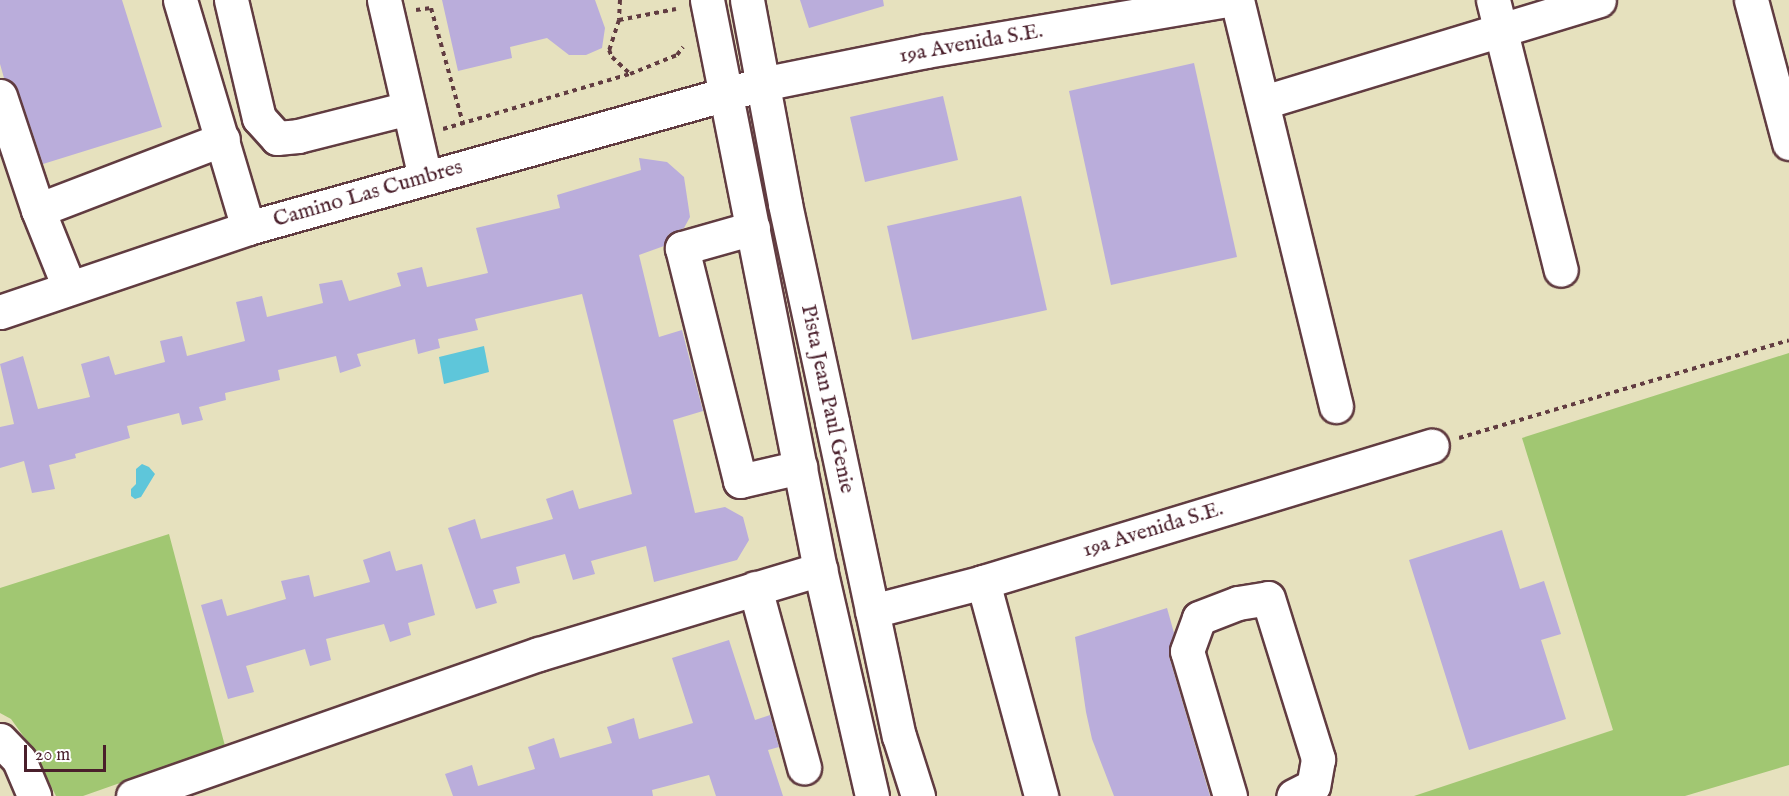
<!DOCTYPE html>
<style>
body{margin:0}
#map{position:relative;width:1789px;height:796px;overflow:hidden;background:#e6e1be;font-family:"IM FELL English",serif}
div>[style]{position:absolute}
.green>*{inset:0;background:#a1c772}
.water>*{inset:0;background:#5ec6da}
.building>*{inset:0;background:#baaddb}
.path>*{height:4px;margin-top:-2px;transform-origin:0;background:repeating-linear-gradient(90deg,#613c41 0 4.5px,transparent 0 9px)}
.roads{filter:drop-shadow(2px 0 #613c41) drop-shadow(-2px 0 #613c41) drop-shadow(0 2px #613c41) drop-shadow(0 -2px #613c41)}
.minor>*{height:33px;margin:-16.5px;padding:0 16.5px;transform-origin:16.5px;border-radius:16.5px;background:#fff}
.major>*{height:33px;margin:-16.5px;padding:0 16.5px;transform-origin:16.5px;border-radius:16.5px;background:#fff}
span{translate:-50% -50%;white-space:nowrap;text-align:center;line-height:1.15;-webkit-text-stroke:4.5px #fff;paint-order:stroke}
.street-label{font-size:22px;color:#4a1f2b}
.scale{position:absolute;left:24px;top:745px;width:82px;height:27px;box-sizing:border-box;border:3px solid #4a1f2b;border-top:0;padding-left:8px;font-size:18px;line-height:21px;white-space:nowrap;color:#4a1f2b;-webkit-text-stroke:4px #fff;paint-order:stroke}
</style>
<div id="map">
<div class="green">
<i style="clip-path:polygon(1789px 353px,1789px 765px,1685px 796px,1414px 796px,1613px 730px,1522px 438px)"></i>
<i style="clip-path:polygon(169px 534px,225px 746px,83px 796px,56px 796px,32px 748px,11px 719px,0 713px,0 588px)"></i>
</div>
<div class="water">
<i style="clip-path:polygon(484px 346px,489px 372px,444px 384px,439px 357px)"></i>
<i style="clip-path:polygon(142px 464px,149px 467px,155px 474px,141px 497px,135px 499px,131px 496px,131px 489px,136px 484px,136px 469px)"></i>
</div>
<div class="building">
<i style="clip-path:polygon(0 0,122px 0,162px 127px,43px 164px,18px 90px,13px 82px,4px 78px,0 64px)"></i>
<i style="clip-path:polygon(442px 0,595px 0,605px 28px,602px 48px,586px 55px,569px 55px,547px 38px,510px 47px,512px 58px,458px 71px)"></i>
<i style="clip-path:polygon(800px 0,883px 0,884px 6px,809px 28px)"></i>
<i style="clip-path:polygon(1194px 63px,1237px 257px,1111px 285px,1069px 91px)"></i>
<i style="clip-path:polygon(943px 96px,958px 160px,865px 182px,850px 117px)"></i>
<i style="clip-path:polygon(639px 158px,667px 162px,684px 177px,690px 217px,684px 228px,669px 234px,664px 246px,639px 255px,659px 337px,682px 330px,703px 411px,673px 420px,695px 513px,725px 507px,743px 517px,749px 540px,737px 560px,654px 582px,646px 546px,591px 561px,595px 574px,573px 580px,565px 554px,516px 567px,520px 583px,493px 590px,497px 603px,476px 609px,448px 528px,475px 519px,481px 539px,553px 519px,546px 499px,573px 490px,579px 509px,632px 494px,582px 294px,475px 319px,478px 330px,438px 339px,440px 348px,418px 354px,415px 339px,357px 354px,361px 366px,340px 373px,336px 356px,278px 370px,280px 380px,225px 393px,226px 400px,199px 407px,203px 420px,182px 425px,179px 413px,127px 426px,130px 438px,75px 454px,76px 458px,49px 465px,55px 489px,32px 493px,24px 461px,0 468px,0 427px,14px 424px,0 364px,23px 356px,38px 409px,90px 397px,81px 364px,109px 356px,115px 375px,165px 362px,160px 341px,182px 336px,187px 356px,245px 341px,236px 302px,262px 296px,267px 317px,323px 303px,319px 284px,342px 280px,349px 301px,401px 286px,397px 273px,422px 267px,427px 287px,488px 273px,476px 228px,560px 208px,557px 195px,641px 170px)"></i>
<i style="clip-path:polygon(1021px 196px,1047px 310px,912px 340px,887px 226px)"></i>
<i style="clip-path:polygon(1502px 530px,1520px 589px,1544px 581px,1561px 634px,1541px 640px,1566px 719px,1469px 750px,1409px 560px)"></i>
<i style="clip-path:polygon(390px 551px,396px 571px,422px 564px,435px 615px,408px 623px,411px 635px,390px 642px,384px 624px,326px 639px,331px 660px,310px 666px,305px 649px,246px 666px,254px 692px,228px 699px,201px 605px,222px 599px,227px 616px,286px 599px,281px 581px,309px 575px,314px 597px,370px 582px,363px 560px)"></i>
<i style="clip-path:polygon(1167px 608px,1174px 633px,1169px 656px,1210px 796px,1114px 796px,1092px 739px,1086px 712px,1075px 637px)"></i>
<i style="clip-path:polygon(729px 640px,755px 720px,770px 715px,779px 747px,768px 750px,783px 796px,716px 796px,709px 775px,652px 790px,653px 796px,453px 796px,445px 774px,472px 765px,478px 786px,535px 769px,528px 747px,554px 738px,560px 758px,612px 743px,607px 727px,634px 718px,639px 739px,693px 723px,672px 658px)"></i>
</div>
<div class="path">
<i style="left:620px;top:0;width:20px;rotate:93deg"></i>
<i style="left:619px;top:20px;width:32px;rotate:108deg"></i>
<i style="left:609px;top:50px;width:8px;rotate:67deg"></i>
<i style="left:612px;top:57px;width:23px;rotate:43deg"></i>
<i style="left:416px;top:10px;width:15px;rotate:-8deg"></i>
<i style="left:431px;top:8px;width:119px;rotate:74.5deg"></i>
<i style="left:619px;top:20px;width:58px;rotate:-10.9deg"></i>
<i style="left:443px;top:129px;width:195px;rotate:-16.4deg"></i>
<i style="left:630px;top:74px;width:51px;rotate:-22deg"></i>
<i style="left:677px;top:55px;width:10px;rotate:-53deg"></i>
<i style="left:1459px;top:438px;width:344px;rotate:-16.5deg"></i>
</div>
<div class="roads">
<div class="minor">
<i style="left:180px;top:0;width:238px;rotate:73.4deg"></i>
<i style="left:231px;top:0;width:121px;rotate:76.7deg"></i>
<i style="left:259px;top:118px;width:27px;rotate:48deg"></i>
<i style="left:277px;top:138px;width:21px;rotate:-5deg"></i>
<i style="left:298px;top:136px;width:114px;rotate:-14.2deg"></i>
<i style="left:384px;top:0;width:182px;rotate:77deg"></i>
<i style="left:1237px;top:0;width:418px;rotate:76.3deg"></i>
<i style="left:1493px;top:0;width:278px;rotate:75.9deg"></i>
<i style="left:1751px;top:0;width:148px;rotate:75.1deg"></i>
<i style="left:0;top:96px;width:120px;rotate:71.6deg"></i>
<i style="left:38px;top:210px;width:83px;rotate:68.1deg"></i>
<i style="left:1264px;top:102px;width:350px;rotate:-16.9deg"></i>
<i style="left:38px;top:210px;width:198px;rotate:-21deg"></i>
<i style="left:753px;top:228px;width:74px;rotate:164.3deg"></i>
<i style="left:682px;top:248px;width:240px;rotate:76deg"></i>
<i style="left:740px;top:481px;width:62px;rotate:-13.1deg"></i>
<i style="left:0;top:312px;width:262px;rotate:-18.7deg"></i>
<i style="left:248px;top:228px;width:534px;rotate:-15.65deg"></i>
<i style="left:762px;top:84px;width:167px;rotate:-11.4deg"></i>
<i style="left:926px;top:51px;width:304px;rotate:-9.6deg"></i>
<i style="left:983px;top:582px;width:222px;rotate:74.8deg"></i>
<i style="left:755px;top:588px;width:186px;rotate:74.7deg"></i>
<i style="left:872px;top:611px;width:115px;rotate:-14.6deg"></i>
<i style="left:983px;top:582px;width:469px;rotate:-16.9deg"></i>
<i style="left:0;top:740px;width:28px;rotate:46deg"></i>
<i style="left:19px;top:760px;width:39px;rotate:67deg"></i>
<i style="left:133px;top:796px;width:430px;rotate:-19.3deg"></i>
<i style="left:539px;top:654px;width:294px;rotate:-16.8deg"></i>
<i style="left:1230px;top:796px;width:151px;rotate:-106.5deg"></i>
<i style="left:1187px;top:651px;width:35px;rotate:-70deg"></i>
<i style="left:1199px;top:618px;width:42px;rotate:-21deg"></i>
<i style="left:1238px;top:603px;width:30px;rotate:-9deg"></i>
<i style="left:1268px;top:598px;width:169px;rotate:72.7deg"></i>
<i style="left:1318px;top:759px;width:27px;rotate:100deg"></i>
<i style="left:1313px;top:786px;width:22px;rotate:153deg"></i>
</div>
<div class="major">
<i style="left:707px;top:0;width:580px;rotate:78.77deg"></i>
<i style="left:820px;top:569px;width:233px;rotate:77.1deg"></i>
<i style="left:747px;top:0;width:208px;rotate:79.4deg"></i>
<i style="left:785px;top:204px;width:223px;rotate:77.8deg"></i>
<i style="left:832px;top:422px;width:321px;rotate:78deg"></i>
<i style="left:899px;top:736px;width:63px;rotate:72.4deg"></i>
</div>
</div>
<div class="street-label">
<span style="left:971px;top:44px;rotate:-10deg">19a Avenida S.E.</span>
<span style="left:368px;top:194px;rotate:-16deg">Camino Las Cumbres</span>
<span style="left:827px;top:399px;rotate:78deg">Pista Jean Paul Genie</span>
<span style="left:1153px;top:530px;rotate:-17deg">19a Avenida S.E.</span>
</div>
<div class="scale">20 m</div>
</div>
